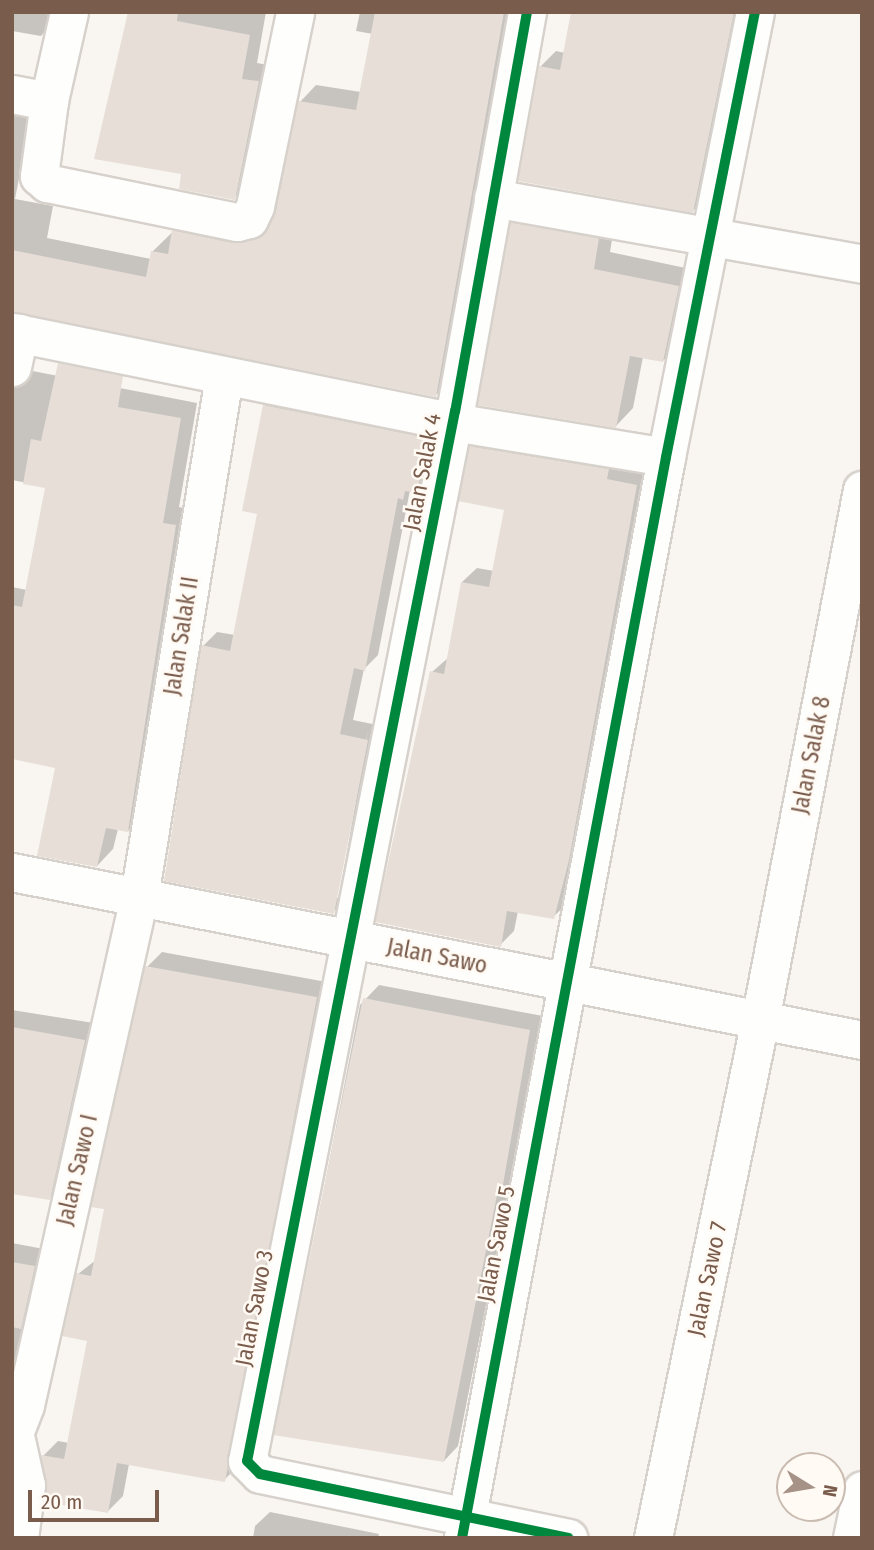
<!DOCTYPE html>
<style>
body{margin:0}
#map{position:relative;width:874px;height:1550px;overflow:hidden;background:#f9f5f0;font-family:"Fira Sans Condensed",sans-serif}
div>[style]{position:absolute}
.shadow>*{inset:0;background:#0003}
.building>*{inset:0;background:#e6ded7}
.roads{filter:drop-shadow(2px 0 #d7d1cb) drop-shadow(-2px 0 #d7d1cb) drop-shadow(0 2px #d7d1cb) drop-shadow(0 -2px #d7d1cb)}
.minor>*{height:37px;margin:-18.5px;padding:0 18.5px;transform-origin:18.5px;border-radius:18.5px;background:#fefefd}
.cycleway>*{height:10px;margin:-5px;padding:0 5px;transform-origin:5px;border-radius:5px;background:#00873e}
span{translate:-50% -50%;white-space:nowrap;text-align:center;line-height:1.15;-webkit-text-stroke:5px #fffaf3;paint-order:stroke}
.street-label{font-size:23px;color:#7a5c4d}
.frame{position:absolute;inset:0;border:14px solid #7a5c4d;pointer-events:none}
.north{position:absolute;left:776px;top:1452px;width:70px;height:70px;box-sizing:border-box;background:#fffaf3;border:2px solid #cabbb1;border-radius:50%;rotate:101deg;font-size:19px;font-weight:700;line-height:28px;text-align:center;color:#7a5c4d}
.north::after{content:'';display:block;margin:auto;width:24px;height:32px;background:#a69286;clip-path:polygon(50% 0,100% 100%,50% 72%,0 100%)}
.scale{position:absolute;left:28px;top:1490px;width:131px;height:32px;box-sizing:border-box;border:4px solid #7a5c4d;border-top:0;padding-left:9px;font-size:21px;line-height:24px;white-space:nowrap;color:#7a5c4d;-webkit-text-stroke:5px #fffaf3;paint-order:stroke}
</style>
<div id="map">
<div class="shadow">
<i style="clip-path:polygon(12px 12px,61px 12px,41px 36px,12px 31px)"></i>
<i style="clip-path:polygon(129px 12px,266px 12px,257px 63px,274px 66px,250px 182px,234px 198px,183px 173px)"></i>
<i style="clip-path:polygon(360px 12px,517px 12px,452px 379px,436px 395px,23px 311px,12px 312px,12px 97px,34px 101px,15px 199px,53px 206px,47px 238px,151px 259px,152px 252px,190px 215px,251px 227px,272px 222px,300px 102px,316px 85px,361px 92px,373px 34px,356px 31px)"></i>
<i style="clip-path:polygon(573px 12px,745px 12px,709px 194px,693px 211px,540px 67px,556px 51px,565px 53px)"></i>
<i style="clip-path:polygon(529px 206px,615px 221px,610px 252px,695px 270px,680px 343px,663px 361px,643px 357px,633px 408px,616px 426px,512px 223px)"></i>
<i style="clip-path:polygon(12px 367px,197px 403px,179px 507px,191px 510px,144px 814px,128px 831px,118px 829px,113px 849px,97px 866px,57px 767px,12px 757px,12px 587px,27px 590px,47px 487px,12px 480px)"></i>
<i style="clip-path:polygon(evenodd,279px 391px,441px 425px,431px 477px,417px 491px,410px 490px,378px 655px,364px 669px,353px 720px,382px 726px,347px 898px,333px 912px,203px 646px,217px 632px,235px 635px,259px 513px,265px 406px,279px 391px,368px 731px,339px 898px,335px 898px,368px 731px)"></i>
<i style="clip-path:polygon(486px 432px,651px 471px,568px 903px,553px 917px,518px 911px,514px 931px,500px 945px,432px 672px,448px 658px,462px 582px,477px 568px,494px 571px,506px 509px,471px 447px)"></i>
<i style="clip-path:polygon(162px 952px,332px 983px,239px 1465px,224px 1480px,129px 1464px,123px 1496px,108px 1511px,43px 1456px,58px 1441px,69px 1443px,89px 1339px,78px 1274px,96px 1260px,147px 967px)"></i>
<i style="clip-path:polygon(379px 985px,543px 1016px,515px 1179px,510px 1184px,458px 1446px,444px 1461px,276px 1434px,360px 1005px)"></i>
<i style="clip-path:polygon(12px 1010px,100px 1024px,65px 1182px,49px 1198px,12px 1192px)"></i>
<i style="clip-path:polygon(12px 1243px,49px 1250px,12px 1402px)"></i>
<i style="clip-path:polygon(270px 1512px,379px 1534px,378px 1538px,253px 1538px,255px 1526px)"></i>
</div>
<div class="building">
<i style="clip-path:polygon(128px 12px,178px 12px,177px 21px,250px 35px,242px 79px,259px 81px,235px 200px,179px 189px,181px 174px,94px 159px)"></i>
<i style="clip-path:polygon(375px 12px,504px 12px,436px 397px,12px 312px,12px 250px,146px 277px,151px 251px,168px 254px,172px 230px,233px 243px,262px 235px,276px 210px,298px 101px,356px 110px)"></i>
<i style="clip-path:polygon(571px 12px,734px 12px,693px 213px,518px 181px,539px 66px,560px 70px)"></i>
<i style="clip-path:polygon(510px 222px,599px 238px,594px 269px,679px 286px,663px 362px,630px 356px,616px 428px,477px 405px)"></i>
<i style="clip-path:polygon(58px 363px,123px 376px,118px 407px,181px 418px,163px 523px,176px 525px,128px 832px,106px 828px,97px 867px,37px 856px,55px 768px,12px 759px,12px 605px,22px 607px,45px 488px,23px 484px,31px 439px,41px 441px)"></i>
<i style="clip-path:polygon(263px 405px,428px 438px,417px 493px,405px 491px,403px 500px,398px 498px,365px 671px,354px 668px,340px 734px,368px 740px,334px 914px,164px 881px,201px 645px,230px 651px,257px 514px,242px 511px)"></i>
<i style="clip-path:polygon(469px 446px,609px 469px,607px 479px,637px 485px,569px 860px,554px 919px,507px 911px,501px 947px,375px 922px,430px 671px,444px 674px,461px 582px,489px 587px,504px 510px,458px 501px)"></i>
<i style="clip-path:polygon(145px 966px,317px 997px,225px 1482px,117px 1463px,108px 1513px,45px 1502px,41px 1455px,64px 1459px,87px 1341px,62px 1336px,76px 1273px,91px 1276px,104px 1209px,91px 1207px)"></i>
<i style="clip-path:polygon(363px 998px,530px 1030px,501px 1196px,497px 1195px,444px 1462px,273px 1435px)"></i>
<i style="clip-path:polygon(12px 1027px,85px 1040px,50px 1200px,12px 1194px)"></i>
<i style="clip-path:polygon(12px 1262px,35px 1266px,21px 1329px,12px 1327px)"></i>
</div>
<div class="roads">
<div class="minor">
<i style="left:69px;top:12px;width:91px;rotate:102.7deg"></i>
<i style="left:49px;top:101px;width:76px;rotate:97.6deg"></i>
<i style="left:39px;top:176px;width:11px;rotate:41deg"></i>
<i style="left:47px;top:183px;width:194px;rotate:11.6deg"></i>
<i style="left:237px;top:222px;width:12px;rotate:-14deg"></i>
<i style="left:249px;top:219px;width:14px;rotate:-65deg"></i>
<i style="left:255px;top:206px;width:198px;rotate:-78.3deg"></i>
<i style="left:527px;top:12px;width:405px;rotate:100.2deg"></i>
<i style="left:455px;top:411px;width:1070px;rotate:101.2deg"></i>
<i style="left:247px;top:1461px;width:18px;rotate:45deg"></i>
<i style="left:260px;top:1474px;width:315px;rotate:11.7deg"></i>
<i style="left:12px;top:94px;width:38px;rotate:11deg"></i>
<i style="left:493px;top:198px;width:375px;rotate:10.1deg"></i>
<i style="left:12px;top:332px;width:450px;rotate:11.5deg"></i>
<i style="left:453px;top:422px;width:216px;rotate:9.3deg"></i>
<i style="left:12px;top:367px;width:35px;rotate:-78deg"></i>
<i style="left:12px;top:872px;width:866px;rotate:11.18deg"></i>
<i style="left:12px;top:1439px;width:36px;rotate:-69deg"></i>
<i style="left:25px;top:1405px;width:521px;rotate:-77.35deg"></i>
<i style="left:139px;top:897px;width:528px;rotate:-80.73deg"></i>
<i style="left:16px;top:1440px;width:46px;rotate:77.5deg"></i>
<i style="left:26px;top:1485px;width:53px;rotate:97.5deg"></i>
<i style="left:463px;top:1537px;width:1099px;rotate:-79.35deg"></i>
<i style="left:666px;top:457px;width:454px;rotate:-78.7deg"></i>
<i style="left:653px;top:1538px;width:529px;rotate:-78.33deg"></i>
<i style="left:760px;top:1020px;width:540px;rotate:-79.11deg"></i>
<i style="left:852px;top:1538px;width:49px;rotate:-78.2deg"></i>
</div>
</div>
<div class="cycleway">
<i style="left:527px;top:12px;width:405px;rotate:100.2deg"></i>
<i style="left:455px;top:411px;width:1070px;rotate:101.2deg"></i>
<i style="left:247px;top:1461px;width:18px;rotate:45deg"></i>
<i style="left:260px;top:1474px;width:315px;rotate:11.7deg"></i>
<i style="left:462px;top:1538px;width:1100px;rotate:-79.31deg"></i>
<i style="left:666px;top:457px;width:454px;rotate:-78.7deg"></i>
</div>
<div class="street-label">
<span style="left:422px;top:472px;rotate:-79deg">Jalan Salak 4</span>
<span style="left:181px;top:636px;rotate:-81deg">Jalan Salak II</span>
<span style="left:811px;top:755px;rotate:-79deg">Jalan Salak 8</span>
<span style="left:437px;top:956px;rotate:11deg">Jalan Sawo</span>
<span style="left:77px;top:1170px;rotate:-77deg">Jalan Sawo I</span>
<span style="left:496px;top:1244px;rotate:-79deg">Jalan Sawo 5</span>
<span style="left:707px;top:1279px;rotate:-78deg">Jalan Sawo 7</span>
<span style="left:254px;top:1308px;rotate:-79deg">Jalan Sawo 3</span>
</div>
<div class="frame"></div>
<div class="north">N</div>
<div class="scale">20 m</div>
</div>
